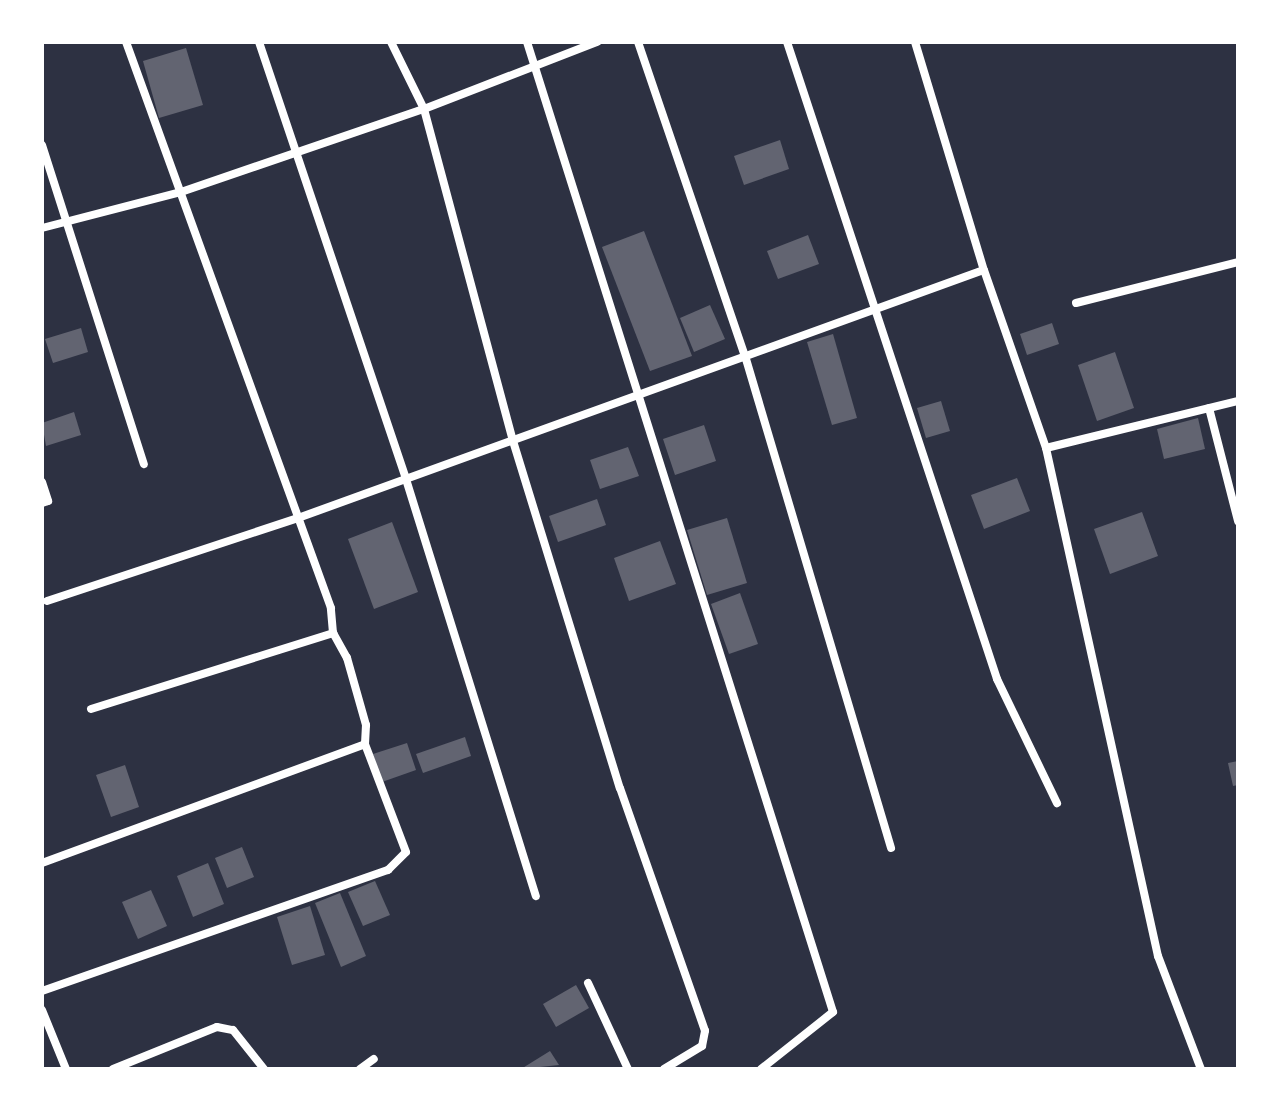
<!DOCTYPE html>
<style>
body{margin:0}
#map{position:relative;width:1280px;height:1111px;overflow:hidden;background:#2d3142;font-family:"Space Grotesk",sans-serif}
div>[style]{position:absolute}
.building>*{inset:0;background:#626471}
.minor>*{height:8px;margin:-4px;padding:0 4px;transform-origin:4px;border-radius:4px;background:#fff}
span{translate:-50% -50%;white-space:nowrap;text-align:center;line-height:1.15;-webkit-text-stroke:6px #fff;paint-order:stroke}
.frame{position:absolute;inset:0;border:44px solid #fff;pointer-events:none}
</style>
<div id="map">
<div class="building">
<i style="clip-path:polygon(186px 48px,203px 105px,159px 118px,143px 61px)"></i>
<i style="clip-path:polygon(780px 140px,789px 169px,744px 185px,734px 156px)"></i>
<i style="clip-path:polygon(644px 231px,692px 356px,650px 371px,602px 247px)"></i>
<i style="clip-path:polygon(808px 235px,819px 264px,778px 279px,767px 251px)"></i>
<i style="clip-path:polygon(710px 305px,725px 339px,694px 352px,680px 318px)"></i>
<i style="clip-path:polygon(1052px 323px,1059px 344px,1027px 355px,1020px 334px)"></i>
<i style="clip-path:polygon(81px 328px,88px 352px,53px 363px,45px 339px)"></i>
<i style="clip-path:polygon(833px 334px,857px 418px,832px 425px,807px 342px)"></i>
<i style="clip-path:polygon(1115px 352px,1134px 408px,1097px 421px,1078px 365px)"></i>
<i style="clip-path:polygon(941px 401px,950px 431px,926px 438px,917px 408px)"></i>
<i style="clip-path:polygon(74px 412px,81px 435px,46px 446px,42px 423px)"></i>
<i style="clip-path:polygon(1198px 418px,1205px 449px,1164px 459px,1157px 429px)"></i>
<i style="clip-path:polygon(704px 425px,716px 461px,675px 475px,663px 439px)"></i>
<i style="clip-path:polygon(628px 447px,639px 476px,600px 489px,590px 460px)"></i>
<i style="clip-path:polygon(1017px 478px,1030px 511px,984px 529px,971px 495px)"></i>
<i style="clip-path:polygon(597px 499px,606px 525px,558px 542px,549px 516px)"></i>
<i style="clip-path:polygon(1142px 512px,1158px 556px,1110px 574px,1094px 529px)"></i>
<i style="clip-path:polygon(727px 518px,747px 583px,707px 595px,687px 530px)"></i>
<i style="clip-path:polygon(392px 522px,418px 592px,374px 609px,348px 539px)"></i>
<i style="clip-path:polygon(660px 541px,676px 584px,629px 601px,614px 558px)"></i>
<i style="clip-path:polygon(740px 593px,758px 644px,729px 654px,711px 604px)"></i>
<i style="clip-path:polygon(465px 737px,471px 756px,423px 773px,416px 754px)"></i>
<i style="clip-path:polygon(407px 743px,416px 770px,382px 782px,373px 754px)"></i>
<i style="clip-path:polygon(1238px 761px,1238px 785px,1233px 786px,1228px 763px)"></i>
<i style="clip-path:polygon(125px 765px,139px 807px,111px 817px,96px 775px)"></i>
<i style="clip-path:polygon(242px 847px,254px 877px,227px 888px,215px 858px)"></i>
<i style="clip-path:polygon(208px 863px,224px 904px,193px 917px,177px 876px)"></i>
<i style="clip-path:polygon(375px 881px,390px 915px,363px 926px,348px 892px)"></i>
<i style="clip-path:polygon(151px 890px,167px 926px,138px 939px,122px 902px)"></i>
<i style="clip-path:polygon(340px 893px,366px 956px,341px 967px,315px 903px)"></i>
<i style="clip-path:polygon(310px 906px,325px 955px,292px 965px,277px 917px)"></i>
<i style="clip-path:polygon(576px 985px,589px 1008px,556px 1027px,543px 1004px)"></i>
<i style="clip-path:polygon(550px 1051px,559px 1065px,521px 1069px)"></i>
</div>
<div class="minor">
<i style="left:259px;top:42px;width:458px;rotate:71.4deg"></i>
<i style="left:405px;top:476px;width:440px;rotate:72.7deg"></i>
<i style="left:391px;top:42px;width:75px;rotate:63.8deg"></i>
<i style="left:424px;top:109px;width:344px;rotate:75deg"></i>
<i style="left:513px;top:441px;width:363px;rotate:72.9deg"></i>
<i style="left:620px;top:788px;width:257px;rotate:70.7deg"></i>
<i style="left:705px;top:1031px;width:15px;rotate:101deg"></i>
<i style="left:702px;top:1046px;width:44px;rotate:148.8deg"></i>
<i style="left:527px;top:42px;width:1017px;rotate:72.49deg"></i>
<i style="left:833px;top:1012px;width:92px;rotate:141.6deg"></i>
<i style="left:638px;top:42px;width:335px;rotate:71.2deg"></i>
<i style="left:746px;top:359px;width:510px;rotate:73.48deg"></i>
<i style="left:787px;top:42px;width:671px;rotate:71.75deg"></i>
<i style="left:997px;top:679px;width:138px;rotate:64.2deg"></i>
<i style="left:915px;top:42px;width:238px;rotate:73.2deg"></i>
<i style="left:984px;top:270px;width:188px;rotate:70.8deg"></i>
<i style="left:1046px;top:448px;width:520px;rotate:77.57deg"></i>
<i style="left:1158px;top:956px;width:121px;rotate:69.2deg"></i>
<i style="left:42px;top:145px;width:335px;rotate:72.3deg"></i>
<i style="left:42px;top:228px;width:144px;rotate:-14.5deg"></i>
<i style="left:181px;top:192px;width:257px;rotate:-18.9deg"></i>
<i style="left:424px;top:109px;width:186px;rotate:-21.2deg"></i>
<i style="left:1076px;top:303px;width:167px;rotate:-14.2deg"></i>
<i style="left:1209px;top:408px;width:117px;rotate:75.6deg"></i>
<i style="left:1046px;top:448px;width:198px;rotate:-13.8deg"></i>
<i style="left:42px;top:482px;width:20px;rotate:72deg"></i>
<i style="left:48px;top:501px;width:6px;rotate:162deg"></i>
<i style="left:47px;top:601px;width:264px;rotate:-18.3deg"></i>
<i style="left:298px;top:518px;width:729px;rotate:-19.88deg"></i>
<i style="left:91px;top:709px;width:254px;rotate:-17.4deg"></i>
<i style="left:42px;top:863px;width:344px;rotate:-20.2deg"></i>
<i style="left:588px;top:983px;width:95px;rotate:65.1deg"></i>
<i style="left:42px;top:991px;width:367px;rotate:-19.3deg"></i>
<i style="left:388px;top:870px;width:25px;rotate:-45deg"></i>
<i style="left:406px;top:852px;width:116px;rotate:-110.8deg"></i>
<i style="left:365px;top:744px;width:19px;rotate:-87deg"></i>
<i style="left:366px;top:725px;width:70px;rotate:-105.8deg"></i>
<i style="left:347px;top:658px;width:29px;rotate:-119deg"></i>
<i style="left:333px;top:633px;width:25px;rotate:-95deg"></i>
<i style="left:331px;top:608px;width:602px;rotate:-109.91deg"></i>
<i style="left:42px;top:1010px;width:64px;rotate:67.9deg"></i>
<i style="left:113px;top:1069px;width:112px;rotate:-22deg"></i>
<i style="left:217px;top:1027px;width:16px;rotate:11deg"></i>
<i style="left:233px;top:1030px;width:50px;rotate:51.5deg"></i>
<i style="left:360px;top:1069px;width:17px;rotate:-36deg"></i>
</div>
<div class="frame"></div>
</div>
